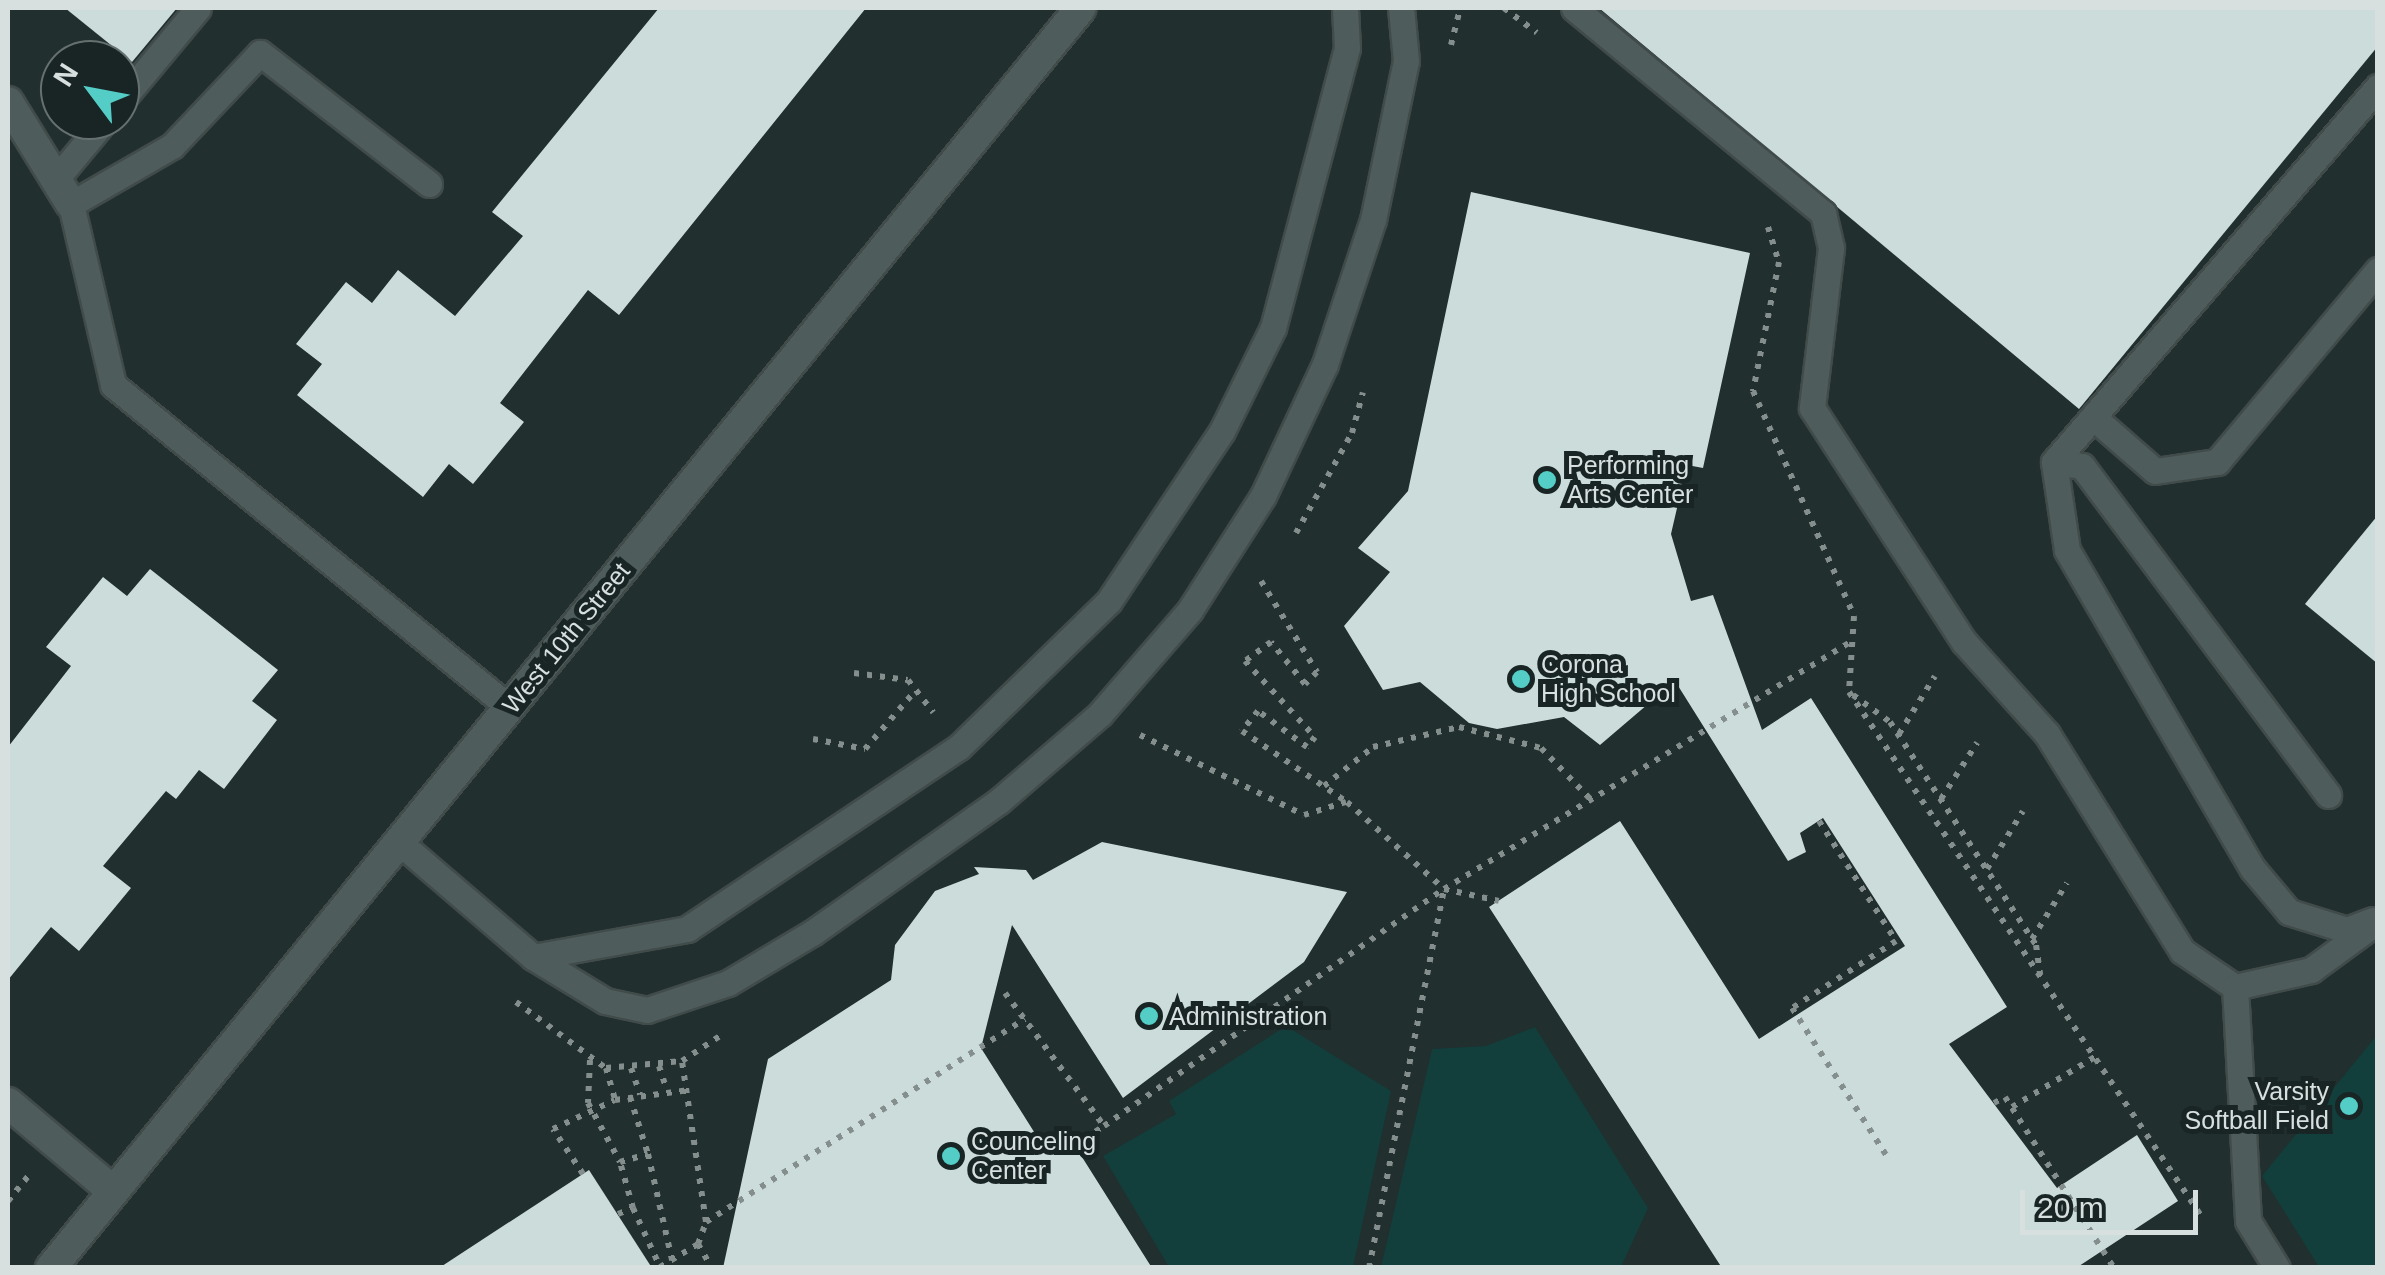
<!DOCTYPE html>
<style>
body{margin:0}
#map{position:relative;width:2385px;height:1275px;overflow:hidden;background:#212f2e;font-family:Helvetica,sans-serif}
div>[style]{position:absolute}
.green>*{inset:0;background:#123e3c}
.building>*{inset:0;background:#cbdcdb}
.path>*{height:6px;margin-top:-3px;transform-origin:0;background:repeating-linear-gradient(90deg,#838e8d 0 5px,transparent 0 13px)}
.roads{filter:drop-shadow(2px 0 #404b4a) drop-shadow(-2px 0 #404b4a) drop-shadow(0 2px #404b4a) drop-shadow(0 -2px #404b4a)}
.lane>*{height:25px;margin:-12.5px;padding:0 12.5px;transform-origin:12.5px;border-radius:12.5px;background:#4e5c5b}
.street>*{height:30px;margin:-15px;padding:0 15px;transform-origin:15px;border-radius:15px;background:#4e5c5b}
.secondary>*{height:30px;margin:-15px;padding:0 15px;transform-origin:15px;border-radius:15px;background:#4e5c5b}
.dots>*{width:28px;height:28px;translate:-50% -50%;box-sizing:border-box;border:5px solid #182524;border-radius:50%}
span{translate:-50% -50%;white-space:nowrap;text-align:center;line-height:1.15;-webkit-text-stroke:10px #182524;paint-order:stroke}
.poi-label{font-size:25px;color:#d8e0df}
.left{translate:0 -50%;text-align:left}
.right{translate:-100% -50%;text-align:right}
.street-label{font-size:25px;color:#d8e0df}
.frame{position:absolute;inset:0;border:10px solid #d8e0df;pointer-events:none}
.north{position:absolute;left:40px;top:40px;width:100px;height:100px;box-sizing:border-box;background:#182524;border:2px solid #65706f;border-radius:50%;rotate:302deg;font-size:28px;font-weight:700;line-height:40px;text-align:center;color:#d8e0df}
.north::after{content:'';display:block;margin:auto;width:35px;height:45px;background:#54cdc7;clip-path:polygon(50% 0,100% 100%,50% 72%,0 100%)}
.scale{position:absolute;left:2020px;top:1190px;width:178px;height:45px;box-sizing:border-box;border:5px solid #d8e0df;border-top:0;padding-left:12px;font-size:30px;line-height:35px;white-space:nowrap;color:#d8e0df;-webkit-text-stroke:8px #182524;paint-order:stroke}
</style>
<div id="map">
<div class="green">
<i style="clip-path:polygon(1286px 1026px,1391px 1091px,1353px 1267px,1169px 1267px,1103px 1156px,1176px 1114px,1169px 1101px)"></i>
<i style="clip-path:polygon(1535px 1027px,1648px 1208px,1621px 1267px,1381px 1267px,1432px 1049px,1486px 1046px)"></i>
<i style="clip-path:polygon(2377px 1035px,2377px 1267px,2319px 1267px,2262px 1176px)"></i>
</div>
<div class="building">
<i style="clip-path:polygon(65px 8px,177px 8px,132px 62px)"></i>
<i style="clip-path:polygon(659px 8px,866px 8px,619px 315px,588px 290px,500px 403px,524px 422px,473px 484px,449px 464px,423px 497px,297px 395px,322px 364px,296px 344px,346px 282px,372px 303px,398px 270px,455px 316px,523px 236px,492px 212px)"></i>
<i style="clip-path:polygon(1599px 8px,2378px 8px,2378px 46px,2079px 409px)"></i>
<i style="clip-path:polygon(1471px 192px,1750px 253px,1703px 468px,1687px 465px,1671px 534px,1691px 601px,1713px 595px,1762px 730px,1811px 698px,2007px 1007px,1949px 1044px,2057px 1188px,2137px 1135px,2178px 1201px,2076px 1268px,1722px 1268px,1489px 907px,1620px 821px,1759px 1039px,1905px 946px,1823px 818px,1800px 833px,1806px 852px,1788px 861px,1675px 681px,1600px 745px,1564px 717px,1497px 729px,1469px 723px,1420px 682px,1383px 690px,1344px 626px,1390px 572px,1358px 548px,1408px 491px)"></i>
<i style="clip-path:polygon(2378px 515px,2378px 664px,2305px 604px)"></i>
<i style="clip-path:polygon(150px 569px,278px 670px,252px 701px,277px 720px,224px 789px,199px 770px,176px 799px,166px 791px,103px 866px,131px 888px,79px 951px,51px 927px,8px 980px,8px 747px,71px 666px,46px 647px,103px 577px,127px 596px)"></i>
<i style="clip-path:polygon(1102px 842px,1347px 892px,1304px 962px,1123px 1098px,1012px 925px,981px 1048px,1048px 1154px,1070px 1138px,1152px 1268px,723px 1268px,768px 1059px,891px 980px,895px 945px,935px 891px,979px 874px,974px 867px,1026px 870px,1033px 880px)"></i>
<i style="clip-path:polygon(589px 1170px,652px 1268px,439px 1268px)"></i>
</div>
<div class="path">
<i style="left:1504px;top:8px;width:41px;rotate:37.1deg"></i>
<i style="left:1451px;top:45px;width:38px;rotate:-76deg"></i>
<i style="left:1768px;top:227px;width:37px;rotate:73deg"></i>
<i style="left:1779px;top:262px;width:132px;rotate:101.4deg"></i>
<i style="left:1753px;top:391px;width:247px;rotate:65.8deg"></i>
<i style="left:1854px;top:616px;width:76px;rotate:93.8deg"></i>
<i style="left:1849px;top:692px;width:636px;rotate:56.09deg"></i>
<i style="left:1296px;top:533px;width:115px;rotate:-60.8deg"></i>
<i style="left:1352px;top:433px;width:42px;rotate:-75deg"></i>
<i style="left:1261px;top:581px;width:107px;rotate:58.4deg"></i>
<i style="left:1317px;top:672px;width:17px;rotate:135deg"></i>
<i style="left:1305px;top:684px;width:54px;rotate:-129deg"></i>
<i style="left:1271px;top:642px;width:32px;rotate:144deg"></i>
<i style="left:1245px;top:661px;width:103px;rotate:47.4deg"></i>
<i style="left:1315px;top:737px;width:13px;rotate:129deg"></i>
<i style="left:1307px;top:747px;width:61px;rotate:-143.7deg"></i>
<i style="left:1258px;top:711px;width:26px;rotate:129deg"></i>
<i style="left:1242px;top:731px;width:127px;rotate:34.1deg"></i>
<i style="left:1347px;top:802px;width:130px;rotate:41.9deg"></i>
<i style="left:1444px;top:889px;width:56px;rotate:12.3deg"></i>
<i style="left:854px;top:673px;width:54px;rotate:7.4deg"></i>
<i style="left:908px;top:680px;width:41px;rotate:52deg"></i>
<i style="left:1853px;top:695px;width:46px;rotate:36.1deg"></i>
<i style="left:1890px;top:722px;width:267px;rotate:56.8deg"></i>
<i style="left:2036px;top:945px;width:30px;rotate:82deg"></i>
<i style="left:1899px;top:734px;width:68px;rotate:-58.2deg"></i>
<i style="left:1140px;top:735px;width:182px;rotate:26deg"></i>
<i style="left:1304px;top:815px;width:44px;rotate:-17.2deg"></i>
<i style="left:813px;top:739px;width:53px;rotate:10.9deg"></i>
<i style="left:865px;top:749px;width:77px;rotate:-49.2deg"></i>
<i style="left:1324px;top:786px;width:63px;rotate:-38.5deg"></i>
<i style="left:1373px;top:747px;width:88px;rotate:-13.1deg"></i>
<i style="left:1459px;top:727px;width:85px;rotate:14.4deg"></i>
<i style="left:1541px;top:748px;width:78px;rotate:46deg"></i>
<i style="left:1941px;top:799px;width:67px;rotate:-57.3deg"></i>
<i style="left:1819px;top:821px;width:143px;rotate:57.3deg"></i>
<i style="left:1896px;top:941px;width:124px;rotate:147.2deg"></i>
<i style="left:1792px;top:1008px;width:178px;rotate:57.4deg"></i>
<i style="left:1987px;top:869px;width:68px;rotate:-58.2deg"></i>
<i style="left:2032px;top:939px;width:66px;rotate:-58deg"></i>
<i style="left:1005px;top:993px;width:166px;rotate:53.3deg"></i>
<i style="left:1104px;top:1126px;width:414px;rotate:-34.9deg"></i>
<i style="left:1444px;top:889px;width:477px;rotate:-31.3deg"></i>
<i style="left:516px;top:1002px;width:112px;rotate:36.3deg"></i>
<i style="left:606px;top:1068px;width:76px;rotate:-5.3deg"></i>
<i style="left:682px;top:1061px;width:49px;rotate:-33.4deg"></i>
<i style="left:590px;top:1060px;width:43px;rotate:92.7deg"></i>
<i style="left:588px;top:1103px;width:67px;rotate:61.5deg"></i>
<i style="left:659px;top:1066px;width:23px;rotate:72deg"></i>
<i style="left:606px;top:1068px;width:33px;rotate:74deg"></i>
<i style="left:631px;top:1068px;width:28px;rotate:71deg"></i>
<i style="left:630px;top:1097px;width:60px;rotate:72.5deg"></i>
<i style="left:1994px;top:1103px;width:13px;rotate:-29deg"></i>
<i style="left:2005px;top:1097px;width:203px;rotate:57.5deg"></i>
<i style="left:2012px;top:1107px;width:97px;rotate:-31.1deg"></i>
<i style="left:1074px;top:1146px;width:36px;rotate:-34deg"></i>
<i style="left:583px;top:1174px;width:54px;rotate:-123.7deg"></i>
<i style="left:553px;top:1129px;width:68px;rotate:-25.1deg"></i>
<i style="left:615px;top:1100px;width:75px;rotate:-7.7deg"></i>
<i style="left:8px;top:1201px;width:33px;rotate:-51deg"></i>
<i style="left:633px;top:1208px;width:65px;rotate:65.4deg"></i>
<i style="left:660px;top:1267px;width:44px;rotate:-31.2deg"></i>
<i style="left:698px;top:1244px;width:23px;rotate:-70deg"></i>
<i style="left:706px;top:1222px;width:163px;rotate:-98.5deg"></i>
<i style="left:618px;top:1214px;width:16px;rotate:-22deg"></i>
<i style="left:633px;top:1208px;width:48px;rotate:-105.8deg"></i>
<i style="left:620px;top:1162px;width:29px;rotate:-16deg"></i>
<i style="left:648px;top:1154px;width:109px;rotate:77.2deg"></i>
<i style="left:706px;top:1222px;width:378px;rotate:-32.5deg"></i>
<i style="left:698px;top:1244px;width:28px;rotate:60deg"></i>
<i style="left:1369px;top:1268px;width:385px;rotate:-78.8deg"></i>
</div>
<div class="roads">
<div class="lane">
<i style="left:1574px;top:8px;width:323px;rotate:39.5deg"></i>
<i style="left:1823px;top:213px;width:36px;rotate:77deg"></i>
<i style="left:1831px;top:248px;width:161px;rotate:96.8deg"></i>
<i style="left:1812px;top:408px;width:279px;rotate:57deg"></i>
<i style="left:1964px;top:642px;width:124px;rotate:47.9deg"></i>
<i style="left:2047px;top:734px;width:256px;rotate:58.1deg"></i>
<i style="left:2182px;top:951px;width:64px;rotate:34.2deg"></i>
<i style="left:2235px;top:987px;width:78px;rotate:-12.6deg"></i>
<i style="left:2311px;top:970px;width:83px;rotate:-36.2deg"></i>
<i style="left:120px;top:102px;width:122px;rotate:-50.3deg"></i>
<i style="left:56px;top:179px;width:77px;rotate:-50.3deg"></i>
<i style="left:429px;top:184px;width:214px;rotate:-142.2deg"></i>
<i style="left:260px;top:53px;width:128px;rotate:133.4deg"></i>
<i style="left:172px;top:146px;width:116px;rotate:150.1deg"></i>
<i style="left:71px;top:204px;width:186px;rotate:76.9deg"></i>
<i style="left:113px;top:385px;width:510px;rotate:39.12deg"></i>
<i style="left:2093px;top:417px;width:82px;rotate:41.1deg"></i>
<i style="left:2155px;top:471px;width:63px;rotate:-8.3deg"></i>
<i style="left:2217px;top:462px;width:251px;rotate:-50deg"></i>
<i style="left:2054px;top:462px;width:28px;rotate:8deg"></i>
<i style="left:2082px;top:466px;width:411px;rotate:53.2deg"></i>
<i style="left:400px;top:843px;width:175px;rotate:40.6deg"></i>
<i style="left:533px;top:957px;width:84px;rotate:31.4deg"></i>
<i style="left:605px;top:1001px;width:43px;rotate:12.1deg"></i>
<i style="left:647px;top:1010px;width:85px;rotate:-18.4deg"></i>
<i style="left:728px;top:983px;width:98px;rotate:-30.8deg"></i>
<i style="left:812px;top:933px;width:229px;rotate:-35.2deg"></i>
<i style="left:999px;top:801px;width:133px;rotate:-40.7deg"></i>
<i style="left:1100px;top:714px;width:138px;rotate:-49.1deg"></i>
<i style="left:1190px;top:610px;width:135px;rotate:-57.4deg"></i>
<i style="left:1263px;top:496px;width:146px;rotate:-64.8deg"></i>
<i style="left:1325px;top:364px;width:152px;rotate:-71.6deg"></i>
<i style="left:1373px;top:220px;width:162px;rotate:-78.3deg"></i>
<i style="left:1406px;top:61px;width:53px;rotate:-95.4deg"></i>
<i style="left:2373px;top:920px;width:28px;rotate:159deg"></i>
<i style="left:2347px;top:930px;width:61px;rotate:-162.8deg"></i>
<i style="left:2289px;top:912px;width:57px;rotate:-130.1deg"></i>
<i style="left:2252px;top:868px;width:368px;rotate:-120.2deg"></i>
<i style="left:2067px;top:550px;width:89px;rotate:-98.4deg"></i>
<i style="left:2054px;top:462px;width:496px;rotate:-49.2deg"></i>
<i style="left:533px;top:957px;width:157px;rotate:-10.3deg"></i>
<i style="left:687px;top:929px;width:327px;rotate:-33.8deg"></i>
<i style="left:959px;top:747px;width:209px;rotate:-44.2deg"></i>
<i style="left:1109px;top:601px;width:204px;rotate:-56.4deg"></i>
<i style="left:1222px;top:431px;width:115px;rotate:-63.7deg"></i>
<i style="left:1273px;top:328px;width:290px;rotate:-75.2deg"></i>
<i style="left:1347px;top:48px;width:40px;rotate:-92.9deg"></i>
<i style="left:2235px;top:987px;width:234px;rotate:86.8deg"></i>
<i style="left:2248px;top:1221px;width:55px;rotate:58.3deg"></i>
</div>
<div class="street">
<i style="left:8px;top:102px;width:120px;rotate:58.3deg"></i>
<i style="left:8px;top:1103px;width:137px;rotate:40deg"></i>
</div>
<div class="secondary">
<i style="left:51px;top:1268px;width:1627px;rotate:-50.74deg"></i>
</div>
</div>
<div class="dots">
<i style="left:1547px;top:480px;background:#54cdc7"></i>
<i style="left:1521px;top:679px;background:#54cdc7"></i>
<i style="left:1149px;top:1016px;background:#54cdc7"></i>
<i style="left:2349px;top:1106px;background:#54cdc7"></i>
<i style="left:951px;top:1156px;background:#54cdc7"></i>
</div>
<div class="poi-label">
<span class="left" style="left:1567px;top:480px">Performing<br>Arts Center</span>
<span class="left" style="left:1541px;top:679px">Corona<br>High School</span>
<span class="left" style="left:1169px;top:1016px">Administration</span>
<span class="right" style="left:2329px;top:1106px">Varsity<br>Softball Field</span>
<span class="left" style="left:971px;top:1156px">Counceling<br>Center</span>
</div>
<div class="street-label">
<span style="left:566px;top:638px;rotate:-51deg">West 10th Street</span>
</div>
<div class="frame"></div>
<div class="north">N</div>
<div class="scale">20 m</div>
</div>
